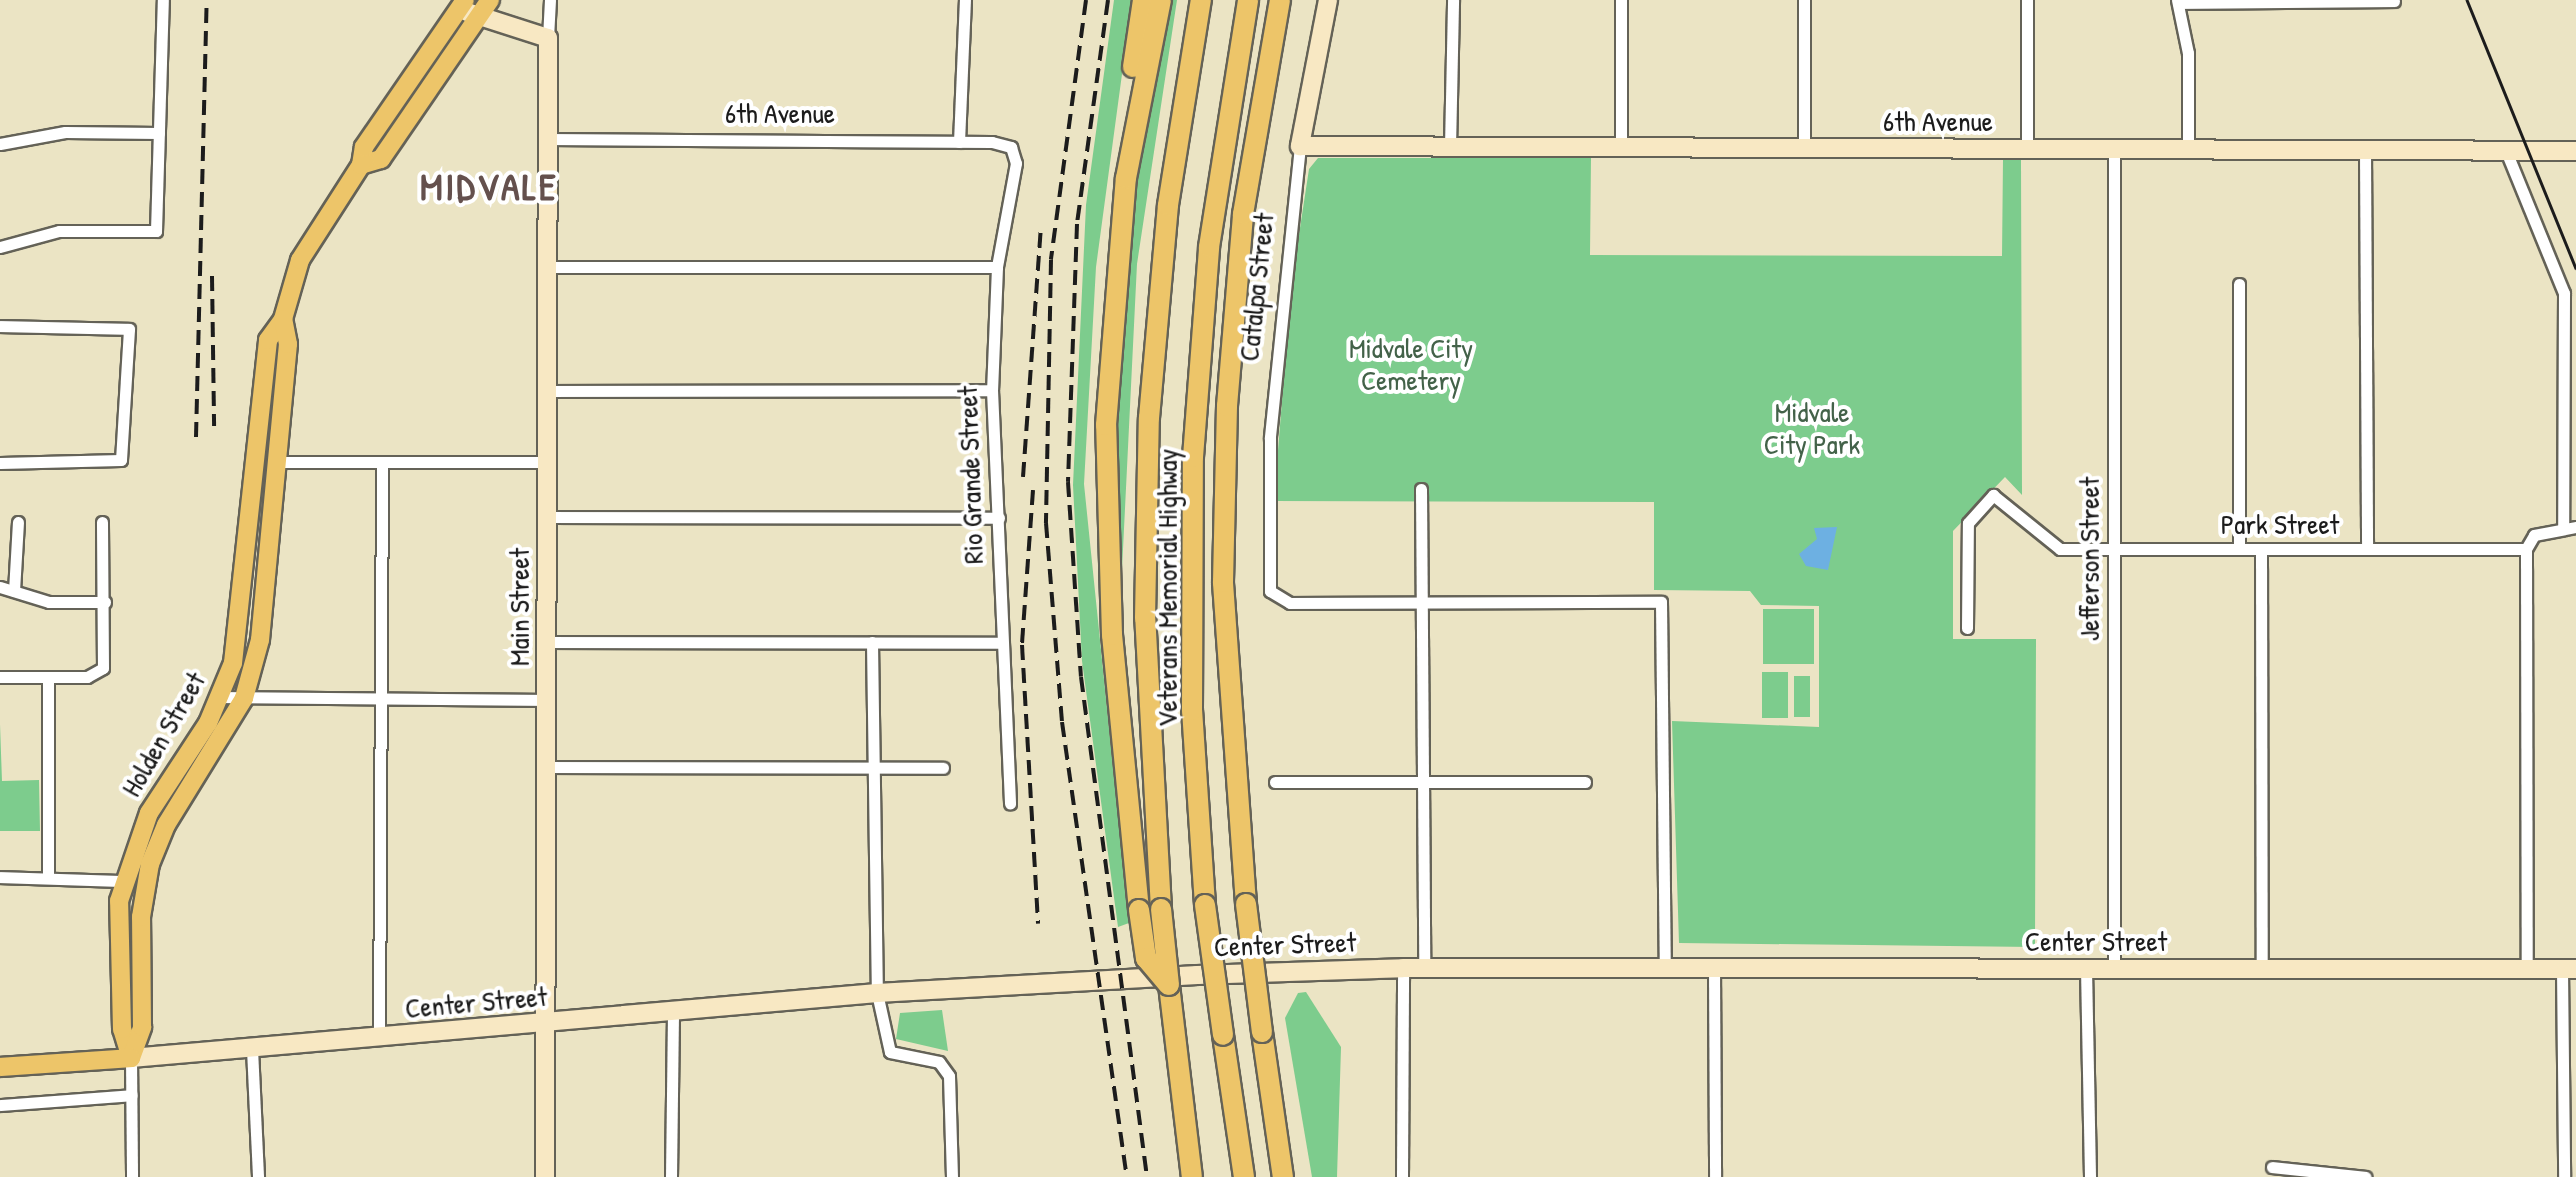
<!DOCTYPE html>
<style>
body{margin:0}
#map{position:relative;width:2576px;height:1177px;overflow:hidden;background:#ebe4c4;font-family:"Patrick Hand",sans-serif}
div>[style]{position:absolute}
.green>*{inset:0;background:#7dcc8d}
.water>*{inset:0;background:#6db0e2}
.roads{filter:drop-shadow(2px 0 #646257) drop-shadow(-2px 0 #646257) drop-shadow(0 2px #646257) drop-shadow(0 -2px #646257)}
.street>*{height:11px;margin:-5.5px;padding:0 5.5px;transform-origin:5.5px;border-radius:5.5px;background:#fff}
.secondary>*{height:18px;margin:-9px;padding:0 9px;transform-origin:9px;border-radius:9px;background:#f8e8c3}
.primary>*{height:18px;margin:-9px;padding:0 9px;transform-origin:9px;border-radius:9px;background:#edc569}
.highway>*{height:20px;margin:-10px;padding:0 10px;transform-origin:10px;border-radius:10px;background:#edc569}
.tram>*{height:2.5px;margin:-1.25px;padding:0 1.25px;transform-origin:1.25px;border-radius:1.25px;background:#1c1c1c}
.rail>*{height:4px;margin-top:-2px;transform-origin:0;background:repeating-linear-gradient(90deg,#1c1c1c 0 15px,transparent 0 23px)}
.bridges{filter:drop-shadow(2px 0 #646257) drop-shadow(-2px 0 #646257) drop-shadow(0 2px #646257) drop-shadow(0 -2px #646257)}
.highway-bridge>*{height:20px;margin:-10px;padding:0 10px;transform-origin:10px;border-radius:10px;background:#edc569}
span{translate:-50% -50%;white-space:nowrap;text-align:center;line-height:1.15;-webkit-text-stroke:8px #fff;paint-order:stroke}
.street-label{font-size:28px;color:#1c1c1c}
.park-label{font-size:28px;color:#436249}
.district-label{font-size:38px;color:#64504d;font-weight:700;letter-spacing:2.5px}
</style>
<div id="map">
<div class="green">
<i style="clip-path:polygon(1114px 0,1132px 0,1096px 267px,1084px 484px,1129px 923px,1118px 927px,1082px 661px,1073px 485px,1086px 205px)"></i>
<i style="clip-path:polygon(1166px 0,1177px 0,1137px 264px,1121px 590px,1113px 416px,1133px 185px)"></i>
<i style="clip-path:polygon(1318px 158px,1591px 158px,1590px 255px,2002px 256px,2003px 159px,2021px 159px,2022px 495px,2005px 477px,1953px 531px,1953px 639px,2036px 639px,2035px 947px,1679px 943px,1672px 721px,1819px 727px,1819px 606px,1761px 605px,1750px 591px,1654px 590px,1654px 502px,1274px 501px,1291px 287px,1309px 169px)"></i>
<i style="clip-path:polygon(1763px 609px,1814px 609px,1814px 664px,1763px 664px)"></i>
<i style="clip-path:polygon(1762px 672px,1788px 672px,1788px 718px,1762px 718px)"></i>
<i style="clip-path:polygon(1794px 676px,1810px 676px,1810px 717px,1794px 717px)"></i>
<i style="clip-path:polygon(0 724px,2px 781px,39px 780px,40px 831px,0 831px)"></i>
<i style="clip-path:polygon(1306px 992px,1341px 1047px,1337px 1177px,1312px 1177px,1285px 1018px,1298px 993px)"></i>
<i style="clip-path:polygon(942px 1010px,948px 1051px,896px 1039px,900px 1013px)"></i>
</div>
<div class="water">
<i style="clip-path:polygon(1837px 527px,1828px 570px,1806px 566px,1799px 554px,1817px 539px,1814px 528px)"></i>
</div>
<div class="roads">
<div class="street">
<i style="left:1621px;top:0;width:147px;rotate:90deg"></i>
<i style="left:1804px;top:0;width:148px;rotate:90deg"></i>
<i style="left:2027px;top:0;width:149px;rotate:90deg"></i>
<i style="left:2177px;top:0;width:54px;rotate:78.3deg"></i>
<i style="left:2188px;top:53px;width:97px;rotate:90deg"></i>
<i style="left:2178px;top:3px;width:216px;rotate:-0.5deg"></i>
<i style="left:548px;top:38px;width:38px;rotate:-87deg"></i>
<i style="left:547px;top:139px;width:445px;rotate:0.4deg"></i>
<i style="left:992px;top:142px;width:20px;rotate:15deg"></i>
<i style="left:1011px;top:147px;width:17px;rotate:73deg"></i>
<i style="left:1016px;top:163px;width:106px;rotate:100.4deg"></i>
<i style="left:997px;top:267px;width:123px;rotate:92.3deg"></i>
<i style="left:992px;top:390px;width:414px;rotate:87.5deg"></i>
<i style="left:959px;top:142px;width:142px;rotate:-87.6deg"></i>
<i style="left:0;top:144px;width:66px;rotate:-10.5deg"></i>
<i style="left:65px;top:132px;width:94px;rotate:0.6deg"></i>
<i style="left:1300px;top:146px;width:294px;rotate:95.9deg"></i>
<i style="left:1270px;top:438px;width:153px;rotate:90deg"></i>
<i style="left:1270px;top:591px;width:23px;rotate:31deg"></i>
<i style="left:1290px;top:603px;width:371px;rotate:-0.2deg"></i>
<i style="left:1661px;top:602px;width:366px;rotate:89.4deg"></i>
<i style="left:1450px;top:147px;width:147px;rotate:-88.8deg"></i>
<i style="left:2114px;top:150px;width:818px;rotate:90deg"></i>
<i style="left:2365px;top:151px;width:398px;rotate:89.7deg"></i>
<i style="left:2506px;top:151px;width:153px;rotate:67.8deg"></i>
<i style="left:2564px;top:293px;width:234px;rotate:90.2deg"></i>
<i style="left:0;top:247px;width:61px;rotate:-15.2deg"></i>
<i style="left:59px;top:231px;width:97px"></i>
<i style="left:156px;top:231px;width:231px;rotate:-88.3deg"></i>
<i style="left:547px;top:267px;width:450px"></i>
<i style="left:0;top:326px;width:129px;rotate:1.3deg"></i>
<i style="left:129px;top:329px;width:131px;rotate:93.5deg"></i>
<i style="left:121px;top:460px;width:121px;rotate:178.6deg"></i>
<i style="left:547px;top:391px;width:445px;rotate:-0.1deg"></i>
<i style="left:277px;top:462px;width:269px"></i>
<i style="left:1421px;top:489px;width:479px;rotate:89.6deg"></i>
<i style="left:547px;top:517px;width:452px;rotate:0.1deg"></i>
<i style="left:2239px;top:549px;width:265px;rotate:-90deg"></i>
<i style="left:2261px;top:549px;width:420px;rotate:89.9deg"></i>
<i style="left:2526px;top:549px;width:420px;rotate:89.9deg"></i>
<i style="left:0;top:587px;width:51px;rotate:17deg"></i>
<i style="left:49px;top:602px;width:56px"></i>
<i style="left:14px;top:591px;width:69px;rotate:-86.7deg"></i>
<i style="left:1967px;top:628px;width:105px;rotate:-89.5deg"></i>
<i style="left:1968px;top:523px;width:38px;rotate:-48deg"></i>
<i style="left:1993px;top:495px;width:86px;rotate:38.9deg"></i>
<i style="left:2060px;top:549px;width:466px"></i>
<i style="left:2526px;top:549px;width:16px;rotate:-60deg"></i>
<i style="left:2534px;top:535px;width:43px;rotate:-10.8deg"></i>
<i style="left:546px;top:642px;width:454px;rotate:0.1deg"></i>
<i style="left:872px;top:642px;width:351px;rotate:89.2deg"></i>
<i style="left:877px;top:993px;width:60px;rotate:77.6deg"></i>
<i style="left:890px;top:1052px;width:50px;rotate:11.5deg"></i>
<i style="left:939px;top:1062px;width:17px;rotate:54deg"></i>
<i style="left:949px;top:1076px;width:101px;rotate:88.3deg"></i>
<i style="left:0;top:677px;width:87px"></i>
<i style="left:87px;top:677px;width:18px;rotate:-29deg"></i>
<i style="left:103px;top:668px;width:146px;rotate:-90.4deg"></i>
<i style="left:48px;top:677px;width:200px;rotate:90deg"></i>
<i style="left:221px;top:697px;width:325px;rotate:0.5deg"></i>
<i style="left:546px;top:767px;width:397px;rotate:0.1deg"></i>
<i style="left:1275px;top:782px;width:310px"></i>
<i style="left:0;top:877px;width:123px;rotate:1.9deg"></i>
<i style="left:1714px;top:968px;width:209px;rotate:89.7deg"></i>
<i style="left:2086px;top:968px;width:209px;rotate:88.9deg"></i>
<i style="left:2562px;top:969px;width:208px;rotate:89.4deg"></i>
<i style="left:379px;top:1038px;width:576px;rotate:-89.7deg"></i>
<i style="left:252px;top:1049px;width:128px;rotate:87.3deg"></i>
<i style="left:131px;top:1058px;width:119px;rotate:89.5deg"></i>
<i style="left:0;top:1105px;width:132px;rotate:-4.3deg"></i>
<i style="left:2272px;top:1167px;width:94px;rotate:6.1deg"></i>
<i style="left:671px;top:1177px;width:166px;rotate:-89.3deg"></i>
<i style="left:1402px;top:1177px;width:209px;rotate:-89.7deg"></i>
</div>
<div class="secondary">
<i style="left:1328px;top:0;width:149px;rotate:100.9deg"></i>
<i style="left:1300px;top:146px;width:1276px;rotate:0.22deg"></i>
<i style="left:467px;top:12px;width:85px;rotate:17.8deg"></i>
<i style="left:548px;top:38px;width:1139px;rotate:90.15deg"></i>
<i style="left:131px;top:1058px;width:749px;rotate:-4.98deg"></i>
<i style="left:877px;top:993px;width:321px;rotate:-3.2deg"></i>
<i style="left:1197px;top:975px;width:206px;rotate:-1.9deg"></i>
<i style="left:1403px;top:968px;width:1173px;rotate:0.05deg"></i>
</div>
<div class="primary">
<i style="left:361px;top:165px;width:21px;rotate:-17deg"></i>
<i style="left:381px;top:159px;width:193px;rotate:-55.6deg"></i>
<i style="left:131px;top:1058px;width:30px;rotate:-107deg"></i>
<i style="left:122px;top:1029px;width:128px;rotate:-91.3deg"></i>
<i style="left:119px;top:901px;width:93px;rotate:-71.2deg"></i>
<i style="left:149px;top:813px;width:108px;rotate:-56.8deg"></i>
<i style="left:208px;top:723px;width:65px;rotate:-67.4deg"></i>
<i style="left:233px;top:663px;width:325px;rotate:-83.8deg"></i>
<i style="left:268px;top:340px;width:26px;rotate:-54deg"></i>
<i style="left:283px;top:319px;width:61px;rotate:-73.9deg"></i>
<i style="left:300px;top:260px;width:113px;rotate:-57.3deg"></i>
<i style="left:361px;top:165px;width:18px;rotate:-81deg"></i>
<i style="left:364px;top:147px;width:178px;rotate:-55.5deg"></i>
<i style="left:131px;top:1058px;width:33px;rotate:-70deg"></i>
<i style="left:142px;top:1027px;width:110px;rotate:-90.5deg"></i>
<i style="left:141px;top:917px;width:54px;rotate:-80.4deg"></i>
<i style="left:150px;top:864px;width:42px;rotate:-67.7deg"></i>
<i style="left:166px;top:825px;width:149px;rotate:-58.4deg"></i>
<i style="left:244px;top:698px;width:60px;rotate:-74.6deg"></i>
<i style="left:260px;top:640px;width:297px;rotate:-84.6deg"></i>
<i style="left:288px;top:344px;width:25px;rotate:-101deg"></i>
<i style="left:0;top:1067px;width:131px;rotate:-3.9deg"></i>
</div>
<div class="highway">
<i style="left:1133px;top:67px;width:68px;rotate:-81.5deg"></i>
<i style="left:1246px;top:904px;width:323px;rotate:-94.1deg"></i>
<i style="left:1223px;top:582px;width:176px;rotate:-88.7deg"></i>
<i style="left:1227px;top:406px;width:193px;rotate:-85.2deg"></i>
<i style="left:1243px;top:214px;width:217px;rotate:-80.2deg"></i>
<i style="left:1205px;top:905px;width:195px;rotate:-93.8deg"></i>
<i style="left:1192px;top:710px;width:253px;rotate:-89.8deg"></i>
<i style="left:1193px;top:457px;width:211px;rotate:-85.6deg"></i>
<i style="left:1209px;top:247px;width:250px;rotate:-81deg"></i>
<i style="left:1161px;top:909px;width:291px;rotate:-93.1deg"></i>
<i style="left:1145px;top:618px;width:200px;rotate:-88.9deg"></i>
<i style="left:1149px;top:418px;width:214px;rotate:-84.9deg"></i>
<i style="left:1168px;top:205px;width:208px;rotate:-80.9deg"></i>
<i style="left:1139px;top:910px;width:276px;rotate:-95.6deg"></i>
<i style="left:1112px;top:635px;width:210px;rotate:-91.6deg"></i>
<i style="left:1106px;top:425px;width:248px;rotate:-85.4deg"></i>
<i style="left:1126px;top:178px;width:181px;rotate:-78.9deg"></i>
<i style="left:1169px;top:985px;width:193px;rotate:83.2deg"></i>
<i style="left:1262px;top:1032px;width:147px;rotate:81.8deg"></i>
<i style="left:1223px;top:1035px;width:144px;rotate:81.6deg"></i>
</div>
</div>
<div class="tram">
<i style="left:2467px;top:0;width:289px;rotate:67.9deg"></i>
</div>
<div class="rail">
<i style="left:1086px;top:0;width:262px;rotate:97.7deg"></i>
<i style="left:1051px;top:260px;width:263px;rotate:91.1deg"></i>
<i style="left:1046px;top:523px;width:200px;rotate:85.4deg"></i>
<i style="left:1062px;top:722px;width:460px;rotate:81.9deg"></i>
<i style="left:1108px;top:0;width:226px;rotate:97.9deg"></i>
<i style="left:1077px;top:224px;width:258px;rotate:92deg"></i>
<i style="left:1068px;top:482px;width:195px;rotate:86.2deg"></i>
<i style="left:1081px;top:677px;width:504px;rotate:82.48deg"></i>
<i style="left:212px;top:276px;width:150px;rotate:89.2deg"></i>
<i style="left:196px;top:437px;width:437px;rotate:-88.6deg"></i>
<i style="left:1023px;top:477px;width:250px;rotate:-85.9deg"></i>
<i style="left:1033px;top:490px;width:155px;rotate:94.1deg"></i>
<i style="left:1022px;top:645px;width:279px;rotate:86.7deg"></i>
</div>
<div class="bridges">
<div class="highway-bridge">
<i style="left:1246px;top:904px;width:129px;rotate:82.9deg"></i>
<i style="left:1205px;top:905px;width:131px;rotate:82.1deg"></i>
<i style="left:1161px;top:909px;width:76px;rotate:84deg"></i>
<i style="left:1139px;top:910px;width:49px;rotate:81.7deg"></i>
<i style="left:1146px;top:958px;width:35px;rotate:50deg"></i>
</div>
</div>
<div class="street-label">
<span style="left:780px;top:113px">6th Avenue</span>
<span style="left:1938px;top:121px">6th Avenue</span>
<span style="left:1256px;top:287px;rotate:-84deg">Catalpa Street</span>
<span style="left:970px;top:475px;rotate:-92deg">Rio Grande Street</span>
<span style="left:2280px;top:524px">Park Street</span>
<span style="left:2089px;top:559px;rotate:-90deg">Jefferson Street</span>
<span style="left:1167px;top:588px;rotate:-90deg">Veterans Memorial Highway</span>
<span style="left:519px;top:607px;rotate:-90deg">Main Street</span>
<span style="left:163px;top:734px;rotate:-60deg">Holden Street</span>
<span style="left:2096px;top:941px">Center Street</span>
<span style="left:1285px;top:944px;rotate:-2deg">Center Street</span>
<span style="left:476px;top:1002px;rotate:-5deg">Center Street</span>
</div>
<div class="park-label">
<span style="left:1411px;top:364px">Midvale City<br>Cemetery</span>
<span style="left:1812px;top:428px">Midvale<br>City Park</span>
</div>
<div class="district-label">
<span style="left:489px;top:187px">MIDVALE</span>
</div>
</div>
